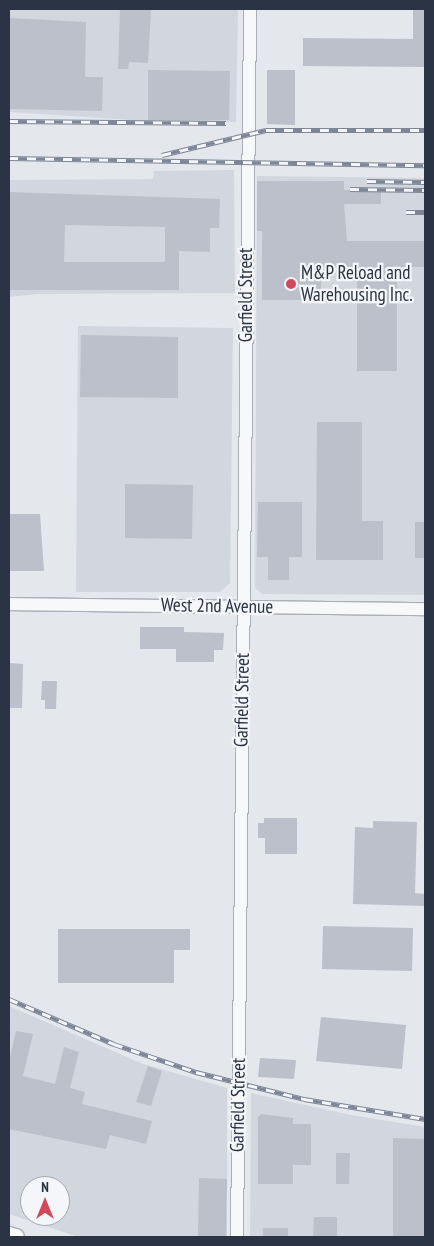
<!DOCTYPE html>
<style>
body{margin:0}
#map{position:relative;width:434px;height:1246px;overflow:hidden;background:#e4e7ec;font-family:"PT Sans Narrow",sans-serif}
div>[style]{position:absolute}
.built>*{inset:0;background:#d2d6de}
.building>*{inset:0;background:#bbc0ca}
.roads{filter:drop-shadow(1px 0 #a9aeb7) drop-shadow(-1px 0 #a9aeb7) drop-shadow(0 1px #a9aeb7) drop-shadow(0 -1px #a9aeb7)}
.minor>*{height:12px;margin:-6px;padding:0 6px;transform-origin:6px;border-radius:6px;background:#f7f8fa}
.major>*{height:16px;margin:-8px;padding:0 8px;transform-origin:8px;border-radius:8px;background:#fff}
.rail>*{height:5px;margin-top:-2.5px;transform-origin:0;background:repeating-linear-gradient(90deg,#f4f6f9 0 9px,#7d8696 0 18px);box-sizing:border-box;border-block:1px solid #7d8696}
.dots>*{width:14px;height:14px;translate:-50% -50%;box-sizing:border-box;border:2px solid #f4f6f9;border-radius:50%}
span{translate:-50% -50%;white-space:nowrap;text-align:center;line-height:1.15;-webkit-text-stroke:4.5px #f4f6f9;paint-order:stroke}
.poi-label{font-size:19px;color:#2b3445}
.left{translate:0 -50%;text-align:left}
.street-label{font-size:19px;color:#2b3445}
.frame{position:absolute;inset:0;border:10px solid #2b3445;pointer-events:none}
.north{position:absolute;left:20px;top:1176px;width:50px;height:50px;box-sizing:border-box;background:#f4f6f9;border:1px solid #a4a8b1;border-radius:50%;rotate:0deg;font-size:14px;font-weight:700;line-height:20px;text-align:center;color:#2b3445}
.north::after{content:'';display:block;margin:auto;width:18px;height:22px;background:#d1495b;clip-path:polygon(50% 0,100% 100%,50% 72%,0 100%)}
</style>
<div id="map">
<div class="built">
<i style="clip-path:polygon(9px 9px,238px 9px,236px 122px,147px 121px,9px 112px)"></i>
<i style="clip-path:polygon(234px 170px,235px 293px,37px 294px,9px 297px,9px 180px,153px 179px,154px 171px)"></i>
<i style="clip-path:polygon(257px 176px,425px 178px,425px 595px,262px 594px,255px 588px)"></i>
<i style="clip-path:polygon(78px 326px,233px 328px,230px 583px,220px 592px,76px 592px)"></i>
<i style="clip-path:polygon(evenodd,9px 1006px,143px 1064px,227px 1088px,227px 1237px,79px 1237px,9px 1214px,9px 1006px,30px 1186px,60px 1186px,60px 1216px,30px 1216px,30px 1186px)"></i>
<i style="clip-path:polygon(251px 1093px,351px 1115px,425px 1127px,425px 1237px,250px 1237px)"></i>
</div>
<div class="building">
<i style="clip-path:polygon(151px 9px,148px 63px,129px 62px,128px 69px,118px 69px,120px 10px)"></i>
<i style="clip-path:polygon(413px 9px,425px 9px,425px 67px,303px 66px,303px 38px,413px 39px)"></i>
<i style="clip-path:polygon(9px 18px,86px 22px,85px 77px,103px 77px,102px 111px,9px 109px)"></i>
<i style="clip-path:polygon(148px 70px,230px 71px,229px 120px,148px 120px)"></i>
<i style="clip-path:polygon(267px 70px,295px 70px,295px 125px,267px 124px)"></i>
<i style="clip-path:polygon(257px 181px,344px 181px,344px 190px,381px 190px,381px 204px,344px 204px,347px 241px,425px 241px,425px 267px,397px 267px,397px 371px,357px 371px,357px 267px,321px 267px,321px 300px,262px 300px,262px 231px,257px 231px)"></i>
<i style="clip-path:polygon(evenodd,9px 192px,220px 199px,219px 228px,210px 228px,210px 252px,179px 251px,179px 290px,9px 290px,9px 192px,65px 225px,165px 227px,165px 262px,64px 262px,65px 225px)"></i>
<i style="clip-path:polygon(81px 335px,178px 337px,178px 398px,80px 397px)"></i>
<i style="clip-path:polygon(317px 422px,362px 422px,362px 521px,383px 521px,383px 560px,316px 560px)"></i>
<i style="clip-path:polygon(125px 484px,193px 485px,192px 539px,125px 538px)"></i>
<i style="clip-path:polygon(258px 502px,302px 502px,302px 557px,289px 557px,289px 580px,268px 580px,268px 557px,257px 557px)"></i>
<i style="clip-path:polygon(9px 514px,40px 514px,44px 571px,9px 571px)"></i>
<i style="clip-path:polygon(415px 522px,425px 522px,425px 558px,415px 558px)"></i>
<i style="clip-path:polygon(140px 627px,184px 627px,184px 632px,224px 633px,223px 650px,214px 650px,214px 662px,176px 662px,176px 649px,140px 649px)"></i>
<i style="clip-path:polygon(9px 663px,23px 664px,22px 708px,9px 708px)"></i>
<i style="clip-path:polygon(42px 681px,57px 681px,56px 709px,45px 709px,45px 700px,41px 700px)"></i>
<i style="clip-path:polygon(264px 818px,297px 818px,297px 854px,265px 854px,265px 838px,258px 838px,258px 823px,264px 823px)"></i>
<i style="clip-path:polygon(373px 821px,417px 822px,415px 893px,425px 894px,425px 906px,353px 904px,355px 827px,373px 828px)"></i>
<i style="clip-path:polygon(323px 926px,413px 928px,412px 971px,322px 969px)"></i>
<i style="clip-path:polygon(58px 929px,190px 929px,190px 950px,174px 950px,174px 983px,58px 983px)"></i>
<i style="clip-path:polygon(321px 1017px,406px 1025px,402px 1069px,316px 1061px)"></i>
<i style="clip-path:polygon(16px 1031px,33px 1034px,23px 1076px,55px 1084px,64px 1047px,79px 1052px,70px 1088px,85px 1092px,82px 1104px,152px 1121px,146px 1144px,110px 1135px,106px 1149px,9px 1129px,9px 1062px)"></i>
<i style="clip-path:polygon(260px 1058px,296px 1060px,294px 1079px,258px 1077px)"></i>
<i style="clip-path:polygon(148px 1066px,162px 1071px,151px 1106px,136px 1102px)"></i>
<i style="clip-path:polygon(261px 1114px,293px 1118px,293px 1124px,311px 1124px,311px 1165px,293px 1165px,293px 1184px,258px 1184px,258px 1117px)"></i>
<i style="clip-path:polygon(393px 1138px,425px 1139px,425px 1237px,393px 1237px)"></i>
<i style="clip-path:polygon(336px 1153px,350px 1153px,349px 1184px,336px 1184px)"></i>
<i style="clip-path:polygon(199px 1178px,227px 1179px,226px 1237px,198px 1237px)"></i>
<i style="clip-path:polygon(314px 1217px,337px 1217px,337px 1237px,313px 1237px)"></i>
<i style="clip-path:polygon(263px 1228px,288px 1228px,288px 1237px,263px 1237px)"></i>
</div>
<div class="roads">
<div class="minor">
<i style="left:9px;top:604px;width:416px;rotate:0.7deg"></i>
<i style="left:237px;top:1237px;width:1228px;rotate:-89.39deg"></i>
</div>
<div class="major">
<i style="left:9px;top:1235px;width:7px;rotate:16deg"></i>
</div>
</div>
<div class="rail">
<i style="left:9px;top:121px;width:217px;rotate:0.5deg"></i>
<i style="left:162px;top:155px;width:107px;rotate:-13.5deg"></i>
<i style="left:266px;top:130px;width:159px"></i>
<i style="left:9px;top:158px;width:416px;rotate:1deg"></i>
<i style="left:367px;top:181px;width:58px;rotate:1deg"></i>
<i style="left:350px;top:189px;width:75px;rotate:0.8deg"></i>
<i style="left:406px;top:212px;width:19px"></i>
<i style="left:9px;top:999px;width:114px;rotate:23.2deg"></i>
<i style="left:114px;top:1044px;width:87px;rotate:18.9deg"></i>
<i style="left:196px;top:1072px;width:111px;rotate:14deg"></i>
<i style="left:304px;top:1099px;width:123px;rotate:9.4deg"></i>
</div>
<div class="dots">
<i style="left:291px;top:284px;background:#d1495b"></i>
</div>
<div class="poi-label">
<span class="left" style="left:301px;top:284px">M&amp;P Reload and<br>Warehousing Inc.</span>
</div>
<div class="street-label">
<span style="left:246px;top:295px;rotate:-90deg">Garfield Street</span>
<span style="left:217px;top:606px;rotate:1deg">West 2nd Avenue</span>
<span style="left:242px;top:700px;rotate:-89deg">Garfield Street</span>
<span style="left:238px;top:1105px;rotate:-89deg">Garfield Street</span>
</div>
<div class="frame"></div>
<div class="north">N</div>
</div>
